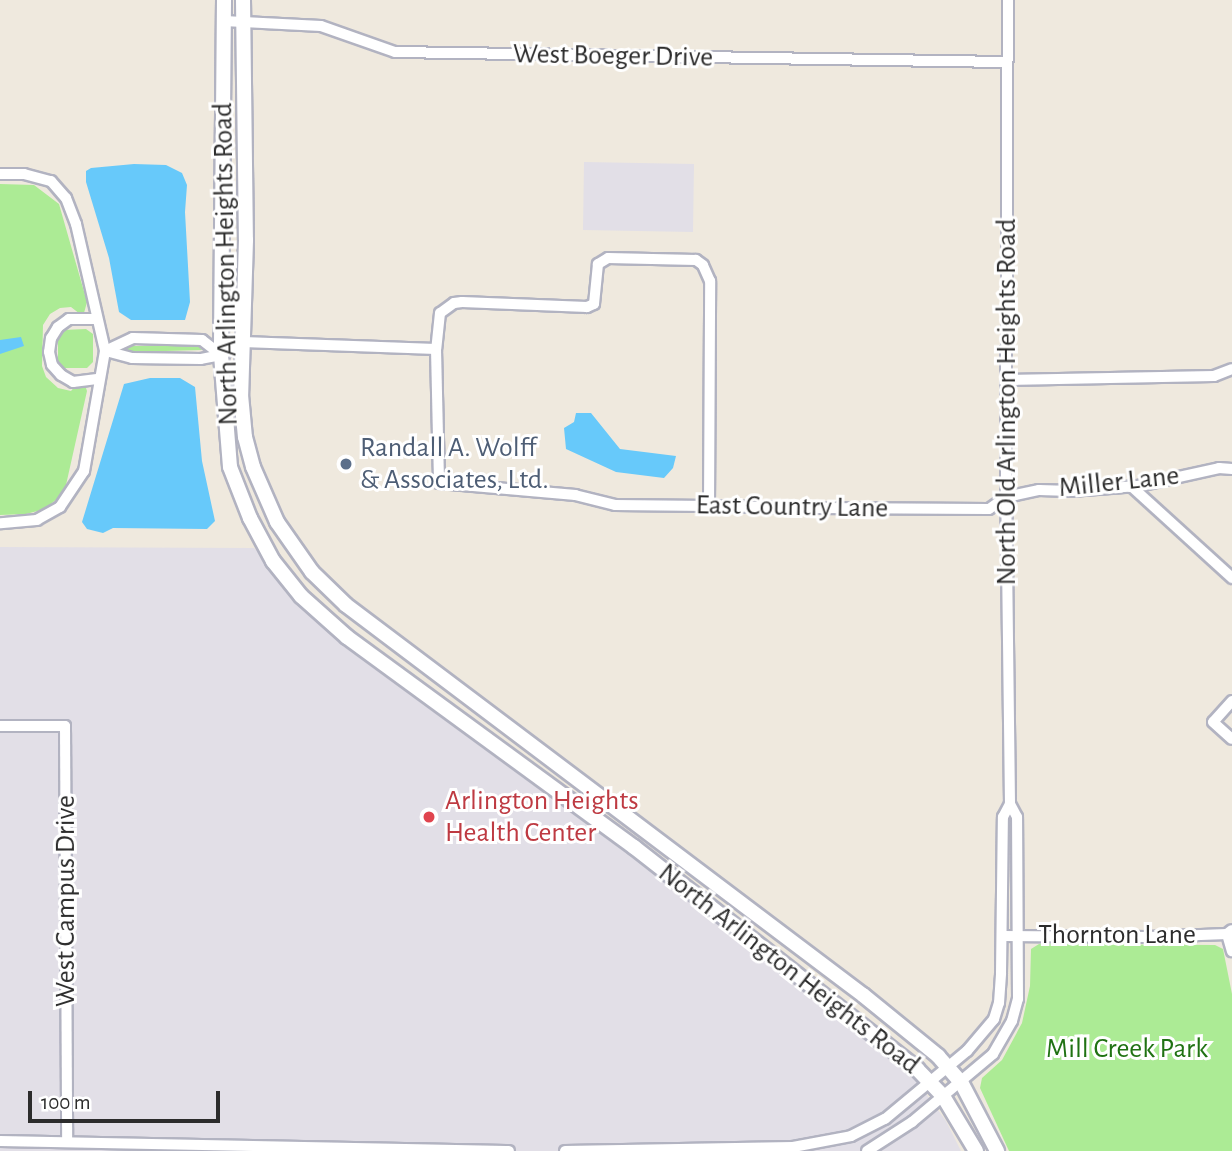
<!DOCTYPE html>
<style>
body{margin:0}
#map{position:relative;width:1232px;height:1151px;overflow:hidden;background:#efe9de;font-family:"Alegreya Sans",sans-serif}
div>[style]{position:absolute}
.industrial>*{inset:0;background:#e2dfe7}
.green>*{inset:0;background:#aceb95}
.water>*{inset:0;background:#67c9fa}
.roads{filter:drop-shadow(2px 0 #b2b3c1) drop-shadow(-2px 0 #b2b3c1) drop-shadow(0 2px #b2b3c1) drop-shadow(0 -2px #b2b3c1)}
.street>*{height:10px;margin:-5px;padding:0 5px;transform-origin:5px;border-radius:5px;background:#fff}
.secondary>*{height:14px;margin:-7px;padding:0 7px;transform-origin:7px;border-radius:7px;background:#fff}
.dots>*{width:19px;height:19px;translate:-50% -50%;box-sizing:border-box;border:4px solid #fff;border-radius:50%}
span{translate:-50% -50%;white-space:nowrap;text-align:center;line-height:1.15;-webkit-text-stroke:6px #fff;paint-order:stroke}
.street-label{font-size:28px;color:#2c2c2c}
.service-label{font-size:28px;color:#4e5e75}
.left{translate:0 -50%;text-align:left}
.health-label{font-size:28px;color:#be3a42}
.park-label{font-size:28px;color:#207213}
.scale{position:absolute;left:28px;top:1091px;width:192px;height:32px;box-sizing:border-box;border:4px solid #2c2c2c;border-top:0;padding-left:9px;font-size:21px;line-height:24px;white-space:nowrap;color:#2c2c2c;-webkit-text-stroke:5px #fff;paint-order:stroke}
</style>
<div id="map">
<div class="industrial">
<i style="clip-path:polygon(584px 162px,694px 164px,693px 232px,583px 230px)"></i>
<i style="clip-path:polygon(0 547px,254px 548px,604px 835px,911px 1073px,946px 1121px,961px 1151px,0 1151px)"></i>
</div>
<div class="green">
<i style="clip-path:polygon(0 184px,34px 185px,59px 204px,87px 302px,84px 313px,80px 314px,71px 307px,60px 308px,50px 314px,43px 325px,42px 366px,46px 377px,58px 388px,71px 391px,76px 385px,85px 385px,87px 391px,66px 485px,58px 498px,45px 509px,26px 514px,0 515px)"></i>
<i style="clip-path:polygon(86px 329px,93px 334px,93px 362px,87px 368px,62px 368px,58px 361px,58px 335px,63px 330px)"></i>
<i style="clip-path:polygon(129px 346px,198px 346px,202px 350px,129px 352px,126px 349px)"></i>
<i style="clip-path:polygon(1039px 944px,1215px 945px,1223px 949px,1232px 994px,1232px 1151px,1009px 1151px,980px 1088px,982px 1078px,1002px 1060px,1022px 1023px,1030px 986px,1031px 949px)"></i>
</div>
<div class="water">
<i style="clip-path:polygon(134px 164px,166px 165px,182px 173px,187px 185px,185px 212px,190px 302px,185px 320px,131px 320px,119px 312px,109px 258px,86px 182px,86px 171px,91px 168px)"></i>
<i style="clip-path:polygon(21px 337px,24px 346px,0 354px,0 340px)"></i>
<i style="clip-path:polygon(150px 378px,180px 378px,195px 387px,202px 461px,215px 521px,207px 529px,113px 528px,103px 533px,87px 529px,82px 522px,124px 384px)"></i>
<i style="clip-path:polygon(576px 413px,591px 413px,620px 449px,676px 456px,673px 468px,664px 478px,616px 472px,566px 449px,564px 428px,574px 422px)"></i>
</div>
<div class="roads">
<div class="street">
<i style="left:224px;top:21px;width:97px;rotate:3deg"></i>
<i style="left:321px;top:26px;width:78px;rotate:19.4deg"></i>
<i style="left:395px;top:52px;width:611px;rotate:0.94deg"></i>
<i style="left:0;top:174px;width:24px"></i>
<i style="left:24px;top:174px;width:28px;rotate:15deg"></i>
<i style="left:51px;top:181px;width:23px;rotate:49deg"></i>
<i style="left:66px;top:198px;width:28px;rotate:69deg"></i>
<i style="left:76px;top:224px;width:130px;rotate:77.1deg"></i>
<i style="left:105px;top:351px;width:122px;rotate:99.9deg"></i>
<i style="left:84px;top:471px;width:43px;rotate:123.7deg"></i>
<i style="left:60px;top:507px;width:26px;rotate:151deg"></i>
<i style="left:37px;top:520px;width:37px;rotate:175deg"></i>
<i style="left:96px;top:319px;width:27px;rotate:180deg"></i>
<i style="left:69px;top:319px;width:14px;rotate:144deg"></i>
<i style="left:58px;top:327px;width:13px;rotate:122deg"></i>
<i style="left:51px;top:338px;width:14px;rotate:98deg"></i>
<i style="left:49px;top:352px;width:13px;rotate:77deg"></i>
<i style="left:52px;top:365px;width:13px;rotate:48deg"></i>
<i style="left:61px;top:375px;width:14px;rotate:30deg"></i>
<i style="left:73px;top:382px;width:26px;rotate:-7deg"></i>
<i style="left:133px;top:338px;width:69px;rotate:1.7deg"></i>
<i style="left:202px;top:340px;width:24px;rotate:38deg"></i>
<i style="left:221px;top:355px;width:20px;rotate:169deg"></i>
<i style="left:201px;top:359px;width:69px;rotate:-179.2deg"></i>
<i style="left:132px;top:358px;width:28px;rotate:-165deg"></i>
<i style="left:105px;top:351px;width:31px;rotate:-25deg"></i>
<i style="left:221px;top:355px;width:26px;rotate:-31deg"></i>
<i style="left:243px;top:342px;width:193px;rotate:2.1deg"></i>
<i style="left:1006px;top:380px;width:208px;rotate:-1.1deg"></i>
<i style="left:1214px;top:376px;width:19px;rotate:-21deg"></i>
<i style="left:1131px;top:486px;width:137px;rotate:42.3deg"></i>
<i style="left:709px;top:506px;width:225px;rotate:-89.7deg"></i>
<i style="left:710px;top:281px;width:17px;rotate:-114deg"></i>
<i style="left:703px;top:265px;width:9px;rotate:-144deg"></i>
<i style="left:696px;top:260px;width:88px;rotate:-178.7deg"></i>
<i style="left:608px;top:258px;width:12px;rotate:149deg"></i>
<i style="left:598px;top:264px;width:40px;rotate:95.7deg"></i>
<i style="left:594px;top:304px;width:8px;rotate:157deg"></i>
<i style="left:587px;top:307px;width:125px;rotate:-177.7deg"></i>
<i style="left:462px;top:302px;width:8px;rotate:173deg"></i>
<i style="left:454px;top:303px;width:17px;rotate:144deg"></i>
<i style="left:440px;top:313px;width:36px;rotate:96deg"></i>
<i style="left:436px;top:349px;width:134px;rotate:88.7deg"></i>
<i style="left:439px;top:483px;width:137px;rotate:5deg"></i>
<i style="left:575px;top:495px;width:41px;rotate:14deg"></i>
<i style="left:615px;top:505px;width:94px;rotate:0.6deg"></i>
<i style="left:709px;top:506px;width:108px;rotate:1.1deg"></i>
<i style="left:817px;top:508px;width:172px;rotate:0.3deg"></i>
<i style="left:989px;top:509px;width:21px;rotate:-35deg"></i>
<i style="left:1006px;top:497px;width:34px;rotate:-12deg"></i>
<i style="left:1039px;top:490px;width:32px;rotate:2deg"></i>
<i style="left:1071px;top:491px;width:67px;rotate:-4.3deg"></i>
<i style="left:1138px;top:486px;width:83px;rotate:-12.5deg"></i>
<i style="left:1219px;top:468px;width:13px;rotate:4deg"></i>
<i style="left:1232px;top:701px;width:28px;rotate:132deg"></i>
<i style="left:1213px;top:722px;width:25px;rotate:42deg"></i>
<i style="left:0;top:726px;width:65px"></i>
<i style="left:65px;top:726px;width:415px;rotate:89.7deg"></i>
<i style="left:1227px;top:934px;width:18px;rotate:74deg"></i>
<i style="left:1002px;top:936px;width:146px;rotate:0.4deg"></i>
<i style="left:1148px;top:937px;width:79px;rotate:-2.2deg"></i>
<i style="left:1227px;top:934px;width:6px;rotate:-39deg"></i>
<i style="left:0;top:1141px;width:509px;rotate:1.13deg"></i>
<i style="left:565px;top:1151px;width:228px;rotate:-1deg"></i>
<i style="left:793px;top:1147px;width:59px;rotate:-10.7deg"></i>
<i style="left:851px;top:1136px;width:38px;rotate:-27deg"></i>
<i style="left:885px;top:1119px;width:107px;rotate:-39.7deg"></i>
<i style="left:967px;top:1051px;width:42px;rotate:-49.8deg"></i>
<i style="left:994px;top:1019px;width:17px;rotate:-73deg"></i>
<i style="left:999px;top:1003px;width:30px;rotate:-86deg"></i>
<i style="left:1001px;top:973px;width:156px;rotate:-89.3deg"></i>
<i style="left:1003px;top:817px;width:15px;rotate:-62deg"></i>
<i style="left:867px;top:1151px;width:54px;rotate:-32.8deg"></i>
<i style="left:912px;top:1122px;width:106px;rotate:-40deg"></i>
<i style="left:993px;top:1054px;width:38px;rotate:-60deg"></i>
<i style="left:1012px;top:1021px;width:23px;rotate:-75deg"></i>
<i style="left:1018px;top:999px;width:182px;rotate:-90.3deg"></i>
<i style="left:1017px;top:817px;width:15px;rotate:-118deg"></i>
<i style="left:1010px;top:804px;width:307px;rotate:-90.7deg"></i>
<i style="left:1006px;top:497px;width:497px;rotate:-89.8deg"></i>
</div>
<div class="secondary">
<i style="left:224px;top:0;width:355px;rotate:90.5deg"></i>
<i style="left:221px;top:355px;width:112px;rotate:85.4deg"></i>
<i style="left:230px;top:467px;width:55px;rotate:68.6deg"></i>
<i style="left:250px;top:518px;width:49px;rotate:61.9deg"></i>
<i style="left:273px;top:561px;width:45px;rotate:51.3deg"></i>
<i style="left:301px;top:596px;width:62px;rotate:41.7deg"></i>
<i style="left:347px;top:637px;width:356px;rotate:36.2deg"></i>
<i style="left:634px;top:847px;width:360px;rotate:38.1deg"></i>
<i style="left:917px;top:1069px;width:37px;rotate:46deg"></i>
<i style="left:943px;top:1096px;width:64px;rotate:59deg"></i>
<i style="left:243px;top:0;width:240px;rotate:89.3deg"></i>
<i style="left:246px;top:240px;width:155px;rotate:91.8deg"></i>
<i style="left:241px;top:395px;width:42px;rotate:84.6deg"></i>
<i style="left:245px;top:437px;width:31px;rotate:75deg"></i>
<i style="left:253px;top:467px;width:60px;rotate:66.4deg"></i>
<i style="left:277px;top:522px;width:61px;rotate:55deg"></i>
<i style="left:312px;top:572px;width:47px;rotate:44.1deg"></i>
<i style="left:346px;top:605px;width:648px;rotate:37.03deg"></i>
<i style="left:863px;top:995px;width:97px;rotate:39.1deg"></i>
<i style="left:938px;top:1056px;width:35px;rotate:49deg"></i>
<i style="left:961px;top:1082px;width:78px;rotate:62.4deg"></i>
</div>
</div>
<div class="dots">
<i style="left:346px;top:464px;background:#5c6f8a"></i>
<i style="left:429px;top:817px;background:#e0444e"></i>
</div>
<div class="street-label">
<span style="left:613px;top:56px;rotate:1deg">West Boeger Drive</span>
<span style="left:226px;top:264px;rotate:-91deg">North Arlington Heights Road</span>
<span style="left:1007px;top:402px;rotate:-90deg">North Old Arlington Heights Road</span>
<span style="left:1119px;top:482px;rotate:-6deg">Miller Lane</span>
<span style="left:792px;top:507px;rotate:1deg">East Country Lane</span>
<span style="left:66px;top:901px;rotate:-90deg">West Campus Drive</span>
<span style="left:1117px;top:935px">Thornton Lane</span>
<span style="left:789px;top:969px;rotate:38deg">North Arlington Heights Road</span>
</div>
<div class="service-label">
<span class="left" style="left:360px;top:464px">Randall A. Wolff<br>&amp; Associates, Ltd.</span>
</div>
<div class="health-label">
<span class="left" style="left:445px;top:817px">Arlington Heights<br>Health Center</span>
</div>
<div class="park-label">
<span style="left:1127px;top:1049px">Mill Creek Park</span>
</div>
<div class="scale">100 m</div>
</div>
